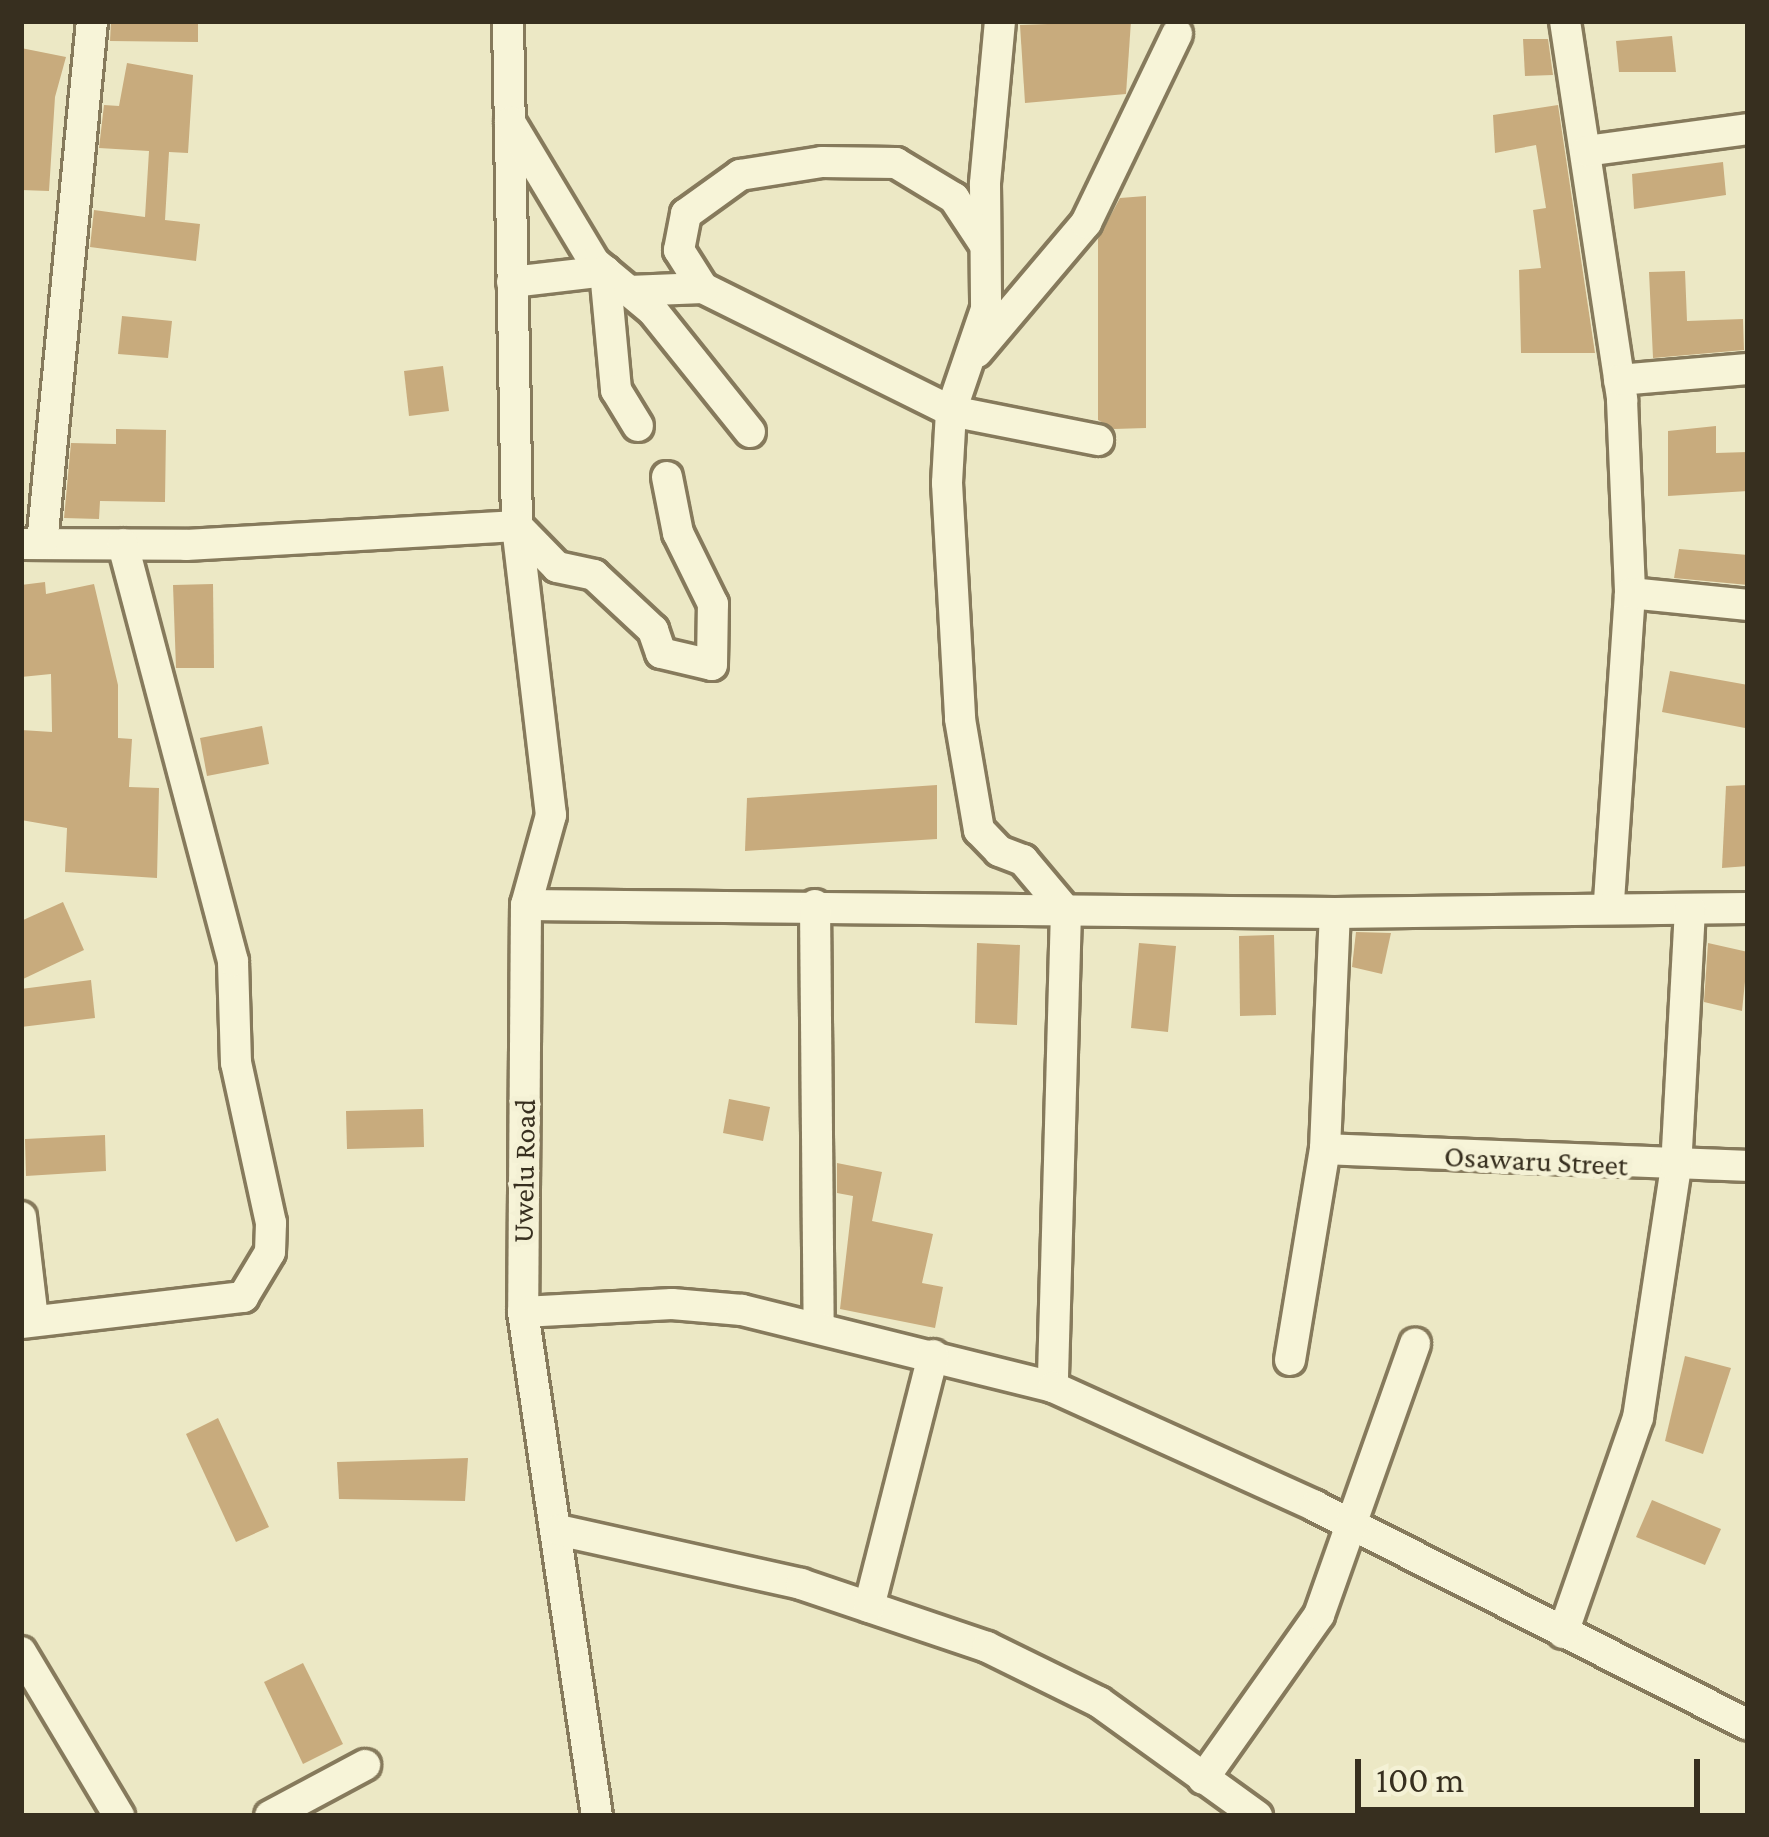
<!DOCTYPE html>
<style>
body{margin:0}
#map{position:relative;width:1769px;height:1837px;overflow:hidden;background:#ece8c5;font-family:"Crimson Pro",serif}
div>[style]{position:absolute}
.building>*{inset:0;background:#c8ab7d}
.roads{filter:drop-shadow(3px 0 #867a5c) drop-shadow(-3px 0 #867a5c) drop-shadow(0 3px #867a5c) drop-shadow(0 -3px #867a5c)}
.minor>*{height:30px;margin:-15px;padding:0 15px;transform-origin:15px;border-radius:15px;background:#f7f4d8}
span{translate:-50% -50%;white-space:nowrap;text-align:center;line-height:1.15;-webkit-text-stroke:10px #f4f1d5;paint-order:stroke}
.street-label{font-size:30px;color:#372f1f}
.frame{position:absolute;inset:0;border:24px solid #372f1f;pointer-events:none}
.scale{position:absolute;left:1355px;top:1759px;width:345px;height:54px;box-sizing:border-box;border:6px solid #372f1f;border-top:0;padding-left:15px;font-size:36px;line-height:42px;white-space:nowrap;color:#372f1f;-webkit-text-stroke:9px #f4f1d5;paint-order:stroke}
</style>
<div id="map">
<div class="building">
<i style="clip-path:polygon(111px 21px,198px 21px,198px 42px,110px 41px)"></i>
<i style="clip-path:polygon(1131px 21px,1126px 94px,1025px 103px,1020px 25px)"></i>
<i style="clip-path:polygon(1672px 36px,1676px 72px,1619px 72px,1616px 41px)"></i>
<i style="clip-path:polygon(1523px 39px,1548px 39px,1553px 75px,1525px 76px)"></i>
<i style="clip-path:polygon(21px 48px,66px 57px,55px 97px,49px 191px,21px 190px)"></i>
<i style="clip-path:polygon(127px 63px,193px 75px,188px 153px,169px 152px,165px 220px,200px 224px,196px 261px,90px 247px,94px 210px,145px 217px,149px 151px,99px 148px,104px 105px,119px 106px)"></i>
<i style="clip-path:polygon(1558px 105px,1595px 353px,1521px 353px,1519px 270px,1541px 268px,1533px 210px,1546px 208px,1536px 145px,1495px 153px,1493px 115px)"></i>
<i style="clip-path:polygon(1723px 162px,1726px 195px,1634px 209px,1632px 174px)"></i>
<i style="clip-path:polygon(1146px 196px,1146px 428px,1114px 429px,1098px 420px,1098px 239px,1120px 198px)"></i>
<i style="clip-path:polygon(1685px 271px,1687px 321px,1743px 319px,1744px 350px,1653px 358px,1649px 272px)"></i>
<i style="clip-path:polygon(122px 316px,172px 321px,168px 358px,118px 354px)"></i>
<i style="clip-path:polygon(443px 366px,449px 411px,409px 416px,404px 371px)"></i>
<i style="clip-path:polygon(1716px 426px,1716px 453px,1748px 452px,1748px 491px,1668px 496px,1668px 431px)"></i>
<i style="clip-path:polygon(116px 429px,166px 430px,165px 502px,100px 501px,99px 519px,64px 518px,71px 443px,116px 444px)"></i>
<i style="clip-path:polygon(1679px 549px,1748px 555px,1748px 585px,1674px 578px)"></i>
<i style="clip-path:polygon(45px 582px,46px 594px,94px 584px,118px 685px,118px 738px,132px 739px,129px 787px,159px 788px,157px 878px,65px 872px,67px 828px,21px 820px,21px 730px,52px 732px,51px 674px,21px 677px,21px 585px)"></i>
<i style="clip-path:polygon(213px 584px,214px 668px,176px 668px,173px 585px)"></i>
<i style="clip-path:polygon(1670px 671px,1748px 685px,1745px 728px,1662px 712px)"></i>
<i style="clip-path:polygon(262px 726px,269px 764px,207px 776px,200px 738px)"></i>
<i style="clip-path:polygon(937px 785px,937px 839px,745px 851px,747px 798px)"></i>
<i style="clip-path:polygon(1748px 785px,1748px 866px,1722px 868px,1726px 786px)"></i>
<i style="clip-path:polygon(63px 902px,84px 950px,21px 980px,21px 921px)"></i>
<i style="clip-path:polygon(1356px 932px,1391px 933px,1382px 974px,1352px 967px)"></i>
<i style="clip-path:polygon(1274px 935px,1276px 1015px,1240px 1016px,1239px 936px)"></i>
<i style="clip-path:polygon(977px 943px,1020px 945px,1017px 1025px,975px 1023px)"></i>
<i style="clip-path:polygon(1139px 943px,1176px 946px,1168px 1032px,1131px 1028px)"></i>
<i style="clip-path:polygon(1708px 943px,1748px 952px,1742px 1011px,1704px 1002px)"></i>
<i style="clip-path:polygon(91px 980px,95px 1018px,21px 1027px,21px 989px)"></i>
<i style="clip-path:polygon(729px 1099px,770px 1107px,763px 1141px,723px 1133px)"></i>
<i style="clip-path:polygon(423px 1109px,424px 1147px,347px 1149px,346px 1111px)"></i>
<i style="clip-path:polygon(105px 1135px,106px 1171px,26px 1176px,25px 1139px)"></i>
<i style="clip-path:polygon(837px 1163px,882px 1172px,872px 1221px,933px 1234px,922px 1283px,943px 1287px,935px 1328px,840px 1309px,853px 1196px,837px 1193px)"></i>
<i style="clip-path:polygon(1685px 1356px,1731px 1368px,1703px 1454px,1665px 1441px)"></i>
<i style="clip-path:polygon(218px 1418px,269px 1527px,236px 1542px,186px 1434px)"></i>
<i style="clip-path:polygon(468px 1458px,465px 1501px,339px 1499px,337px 1462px)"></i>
<i style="clip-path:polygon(1652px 1500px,1721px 1529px,1705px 1565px,1636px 1537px)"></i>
<i style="clip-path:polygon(303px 1663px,343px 1744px,303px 1764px,264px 1682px)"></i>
</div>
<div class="roads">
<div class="minor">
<i style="left:508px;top:21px;width:505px;rotate:88.98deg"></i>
<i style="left:517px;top:526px;width:291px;rotate:83.3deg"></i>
<i style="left:551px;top:815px;width:93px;rotate:105.5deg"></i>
<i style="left:526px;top:905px;width:407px;rotate:90.4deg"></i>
<i style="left:523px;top:1312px;width:509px;rotate:81.65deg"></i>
<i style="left:1000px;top:21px;width:164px;rotate:95.3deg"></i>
<i style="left:985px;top:184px;width:125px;rotate:89.5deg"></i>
<i style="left:986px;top:309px;width:108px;rotate:108.9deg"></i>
<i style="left:951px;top:411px;width:72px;rotate:93.2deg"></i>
<i style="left:947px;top:483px;width:236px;rotate:86.8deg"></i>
<i style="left:960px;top:719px;width:113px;rotate:80.3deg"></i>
<i style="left:979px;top:830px;width:29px;rotate:46deg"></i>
<i style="left:999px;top:851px;width:26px;rotate:21deg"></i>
<i style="left:1023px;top:860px;width:67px;rotate:49.9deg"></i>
<i style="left:1066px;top:911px;width:476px;rotate:91.6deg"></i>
<i style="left:1565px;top:21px;width:383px;rotate:81.4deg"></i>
<i style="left:1622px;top:400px;width:193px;rotate:87.6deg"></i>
<i style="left:1630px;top:593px;width:312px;rotate:93.9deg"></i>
<i style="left:510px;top:122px;width:163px;rotate:59deg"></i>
<i style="left:594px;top:262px;width:77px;rotate:39.7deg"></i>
<i style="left:653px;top:311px;width:155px;rotate:51.3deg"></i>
<i style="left:1586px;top:151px;width:163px;rotate:-7.7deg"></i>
<i style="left:512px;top:282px;width:94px;rotate:-6.7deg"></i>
<i style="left:605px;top:271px;width:120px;rotate:84.7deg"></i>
<i style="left:616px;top:390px;width:42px;rotate:58.6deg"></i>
<i style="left:703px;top:288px;width:277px;rotate:26.4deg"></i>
<i style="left:951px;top:411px;width:150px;rotate:11.2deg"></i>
<i style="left:629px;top:291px;width:74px;rotate:-2.3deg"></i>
<i style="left:703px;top:288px;width:45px;rotate:-122.3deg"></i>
<i style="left:679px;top:250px;width:37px;rotate:-79deg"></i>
<i style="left:686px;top:214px;width:67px;rotate:-35.8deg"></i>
<i style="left:740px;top:175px;width:83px;rotate:-9deg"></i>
<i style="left:822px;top:162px;width:74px;rotate:0.8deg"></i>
<i style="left:896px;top:163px;width:68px;rotate:31.1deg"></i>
<i style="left:954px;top:198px;width:56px;rotate:56.6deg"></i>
<i style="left:977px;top:352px;width:169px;rotate:-49.8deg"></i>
<i style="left:1086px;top:223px;width:210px;rotate:-64.3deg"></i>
<i style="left:1619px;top:380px;width:129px;rotate:-4.9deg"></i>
<i style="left:21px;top:544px;width:165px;rotate:0.3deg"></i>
<i style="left:186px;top:545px;width:332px;rotate:-3.3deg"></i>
<i style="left:517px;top:526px;width:57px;rotate:45.7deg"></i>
<i style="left:557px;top:567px;width:38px;rotate:12deg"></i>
<i style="left:594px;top:575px;width:81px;rotate:43deg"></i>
<i style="left:653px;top:630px;width:24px;rotate:71deg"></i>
<i style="left:661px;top:653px;width:52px;rotate:13.2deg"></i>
<i style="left:712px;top:665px;width:61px;rotate:-89.1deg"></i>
<i style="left:713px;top:604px;width:79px;rotate:-116.2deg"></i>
<i style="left:678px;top:533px;width:57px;rotate:-101.1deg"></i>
<i style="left:42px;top:544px;width:525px;rotate:-84.54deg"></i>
<i style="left:1630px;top:593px;width:119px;rotate:5.8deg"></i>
<i style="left:526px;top:905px;width:809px;rotate:0.57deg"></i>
<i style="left:1335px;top:913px;width:413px;rotate:-0.7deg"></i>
<i style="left:815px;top:905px;width:418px;rotate:89.5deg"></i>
<i style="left:1325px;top:1149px;width:423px;rotate:2.3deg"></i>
<i style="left:21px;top:1217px;width:103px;rotate:83.3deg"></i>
<i style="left:523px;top:1312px;width:149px;rotate:-3.1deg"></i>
<i style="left:672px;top:1304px;width:70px;rotate:4.9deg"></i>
<i style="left:742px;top:1310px;width:320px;rotate:13.9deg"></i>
<i style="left:1053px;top:1387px;width:288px;rotate:24.4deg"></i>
<i style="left:1315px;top:1506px;width:485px;rotate:26.8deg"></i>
<i style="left:21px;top:1323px;width:224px;rotate:-6.7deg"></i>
<i style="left:243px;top:1297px;width:52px;rotate:-59deg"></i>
<i style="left:270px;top:1252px;width:29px;rotate:-88deg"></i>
<i style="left:271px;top:1223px;width:164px;rotate:-102.3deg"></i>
<i style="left:236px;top:1063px;width:102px;rotate:-91.7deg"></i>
<i style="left:233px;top:961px;width:431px;rotate:-104.8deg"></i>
<i style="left:1290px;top:1360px;width:214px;rotate:-80.6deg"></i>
<i style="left:1325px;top:1149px;width:236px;rotate:-87.6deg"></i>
<i style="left:558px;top:1530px;width:249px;rotate:12.5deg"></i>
<i style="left:801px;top:1584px;width:196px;rotate:18.7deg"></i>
<i style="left:987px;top:1647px;width:125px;rotate:26.2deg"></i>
<i style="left:1099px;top:1702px;width:195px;rotate:35.8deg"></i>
<i style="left:869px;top:1607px;width:260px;rotate:-75.7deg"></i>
<i style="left:1563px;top:1633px;width:228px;rotate:-70.8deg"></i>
<i style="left:1638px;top:1418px;width:253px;rotate:-81.4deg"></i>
<i style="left:1676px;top:1168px;width:259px;rotate:-86.9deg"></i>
<i style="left:21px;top:1652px;width:191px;rotate:59.1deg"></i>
<i style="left:1203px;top:1779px;width:201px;rotate:-54.7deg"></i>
<i style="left:1319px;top:1615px;width:288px;rotate:-70.5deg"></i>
<i style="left:270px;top:1816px;width:108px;rotate:-28.2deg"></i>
</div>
</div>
<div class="street-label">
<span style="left:1536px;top:1161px;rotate:3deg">Osawaru Street</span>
<span style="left:524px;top:1171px;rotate:-89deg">Uwelu Road</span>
</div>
<div class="frame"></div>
<div class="scale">100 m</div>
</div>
